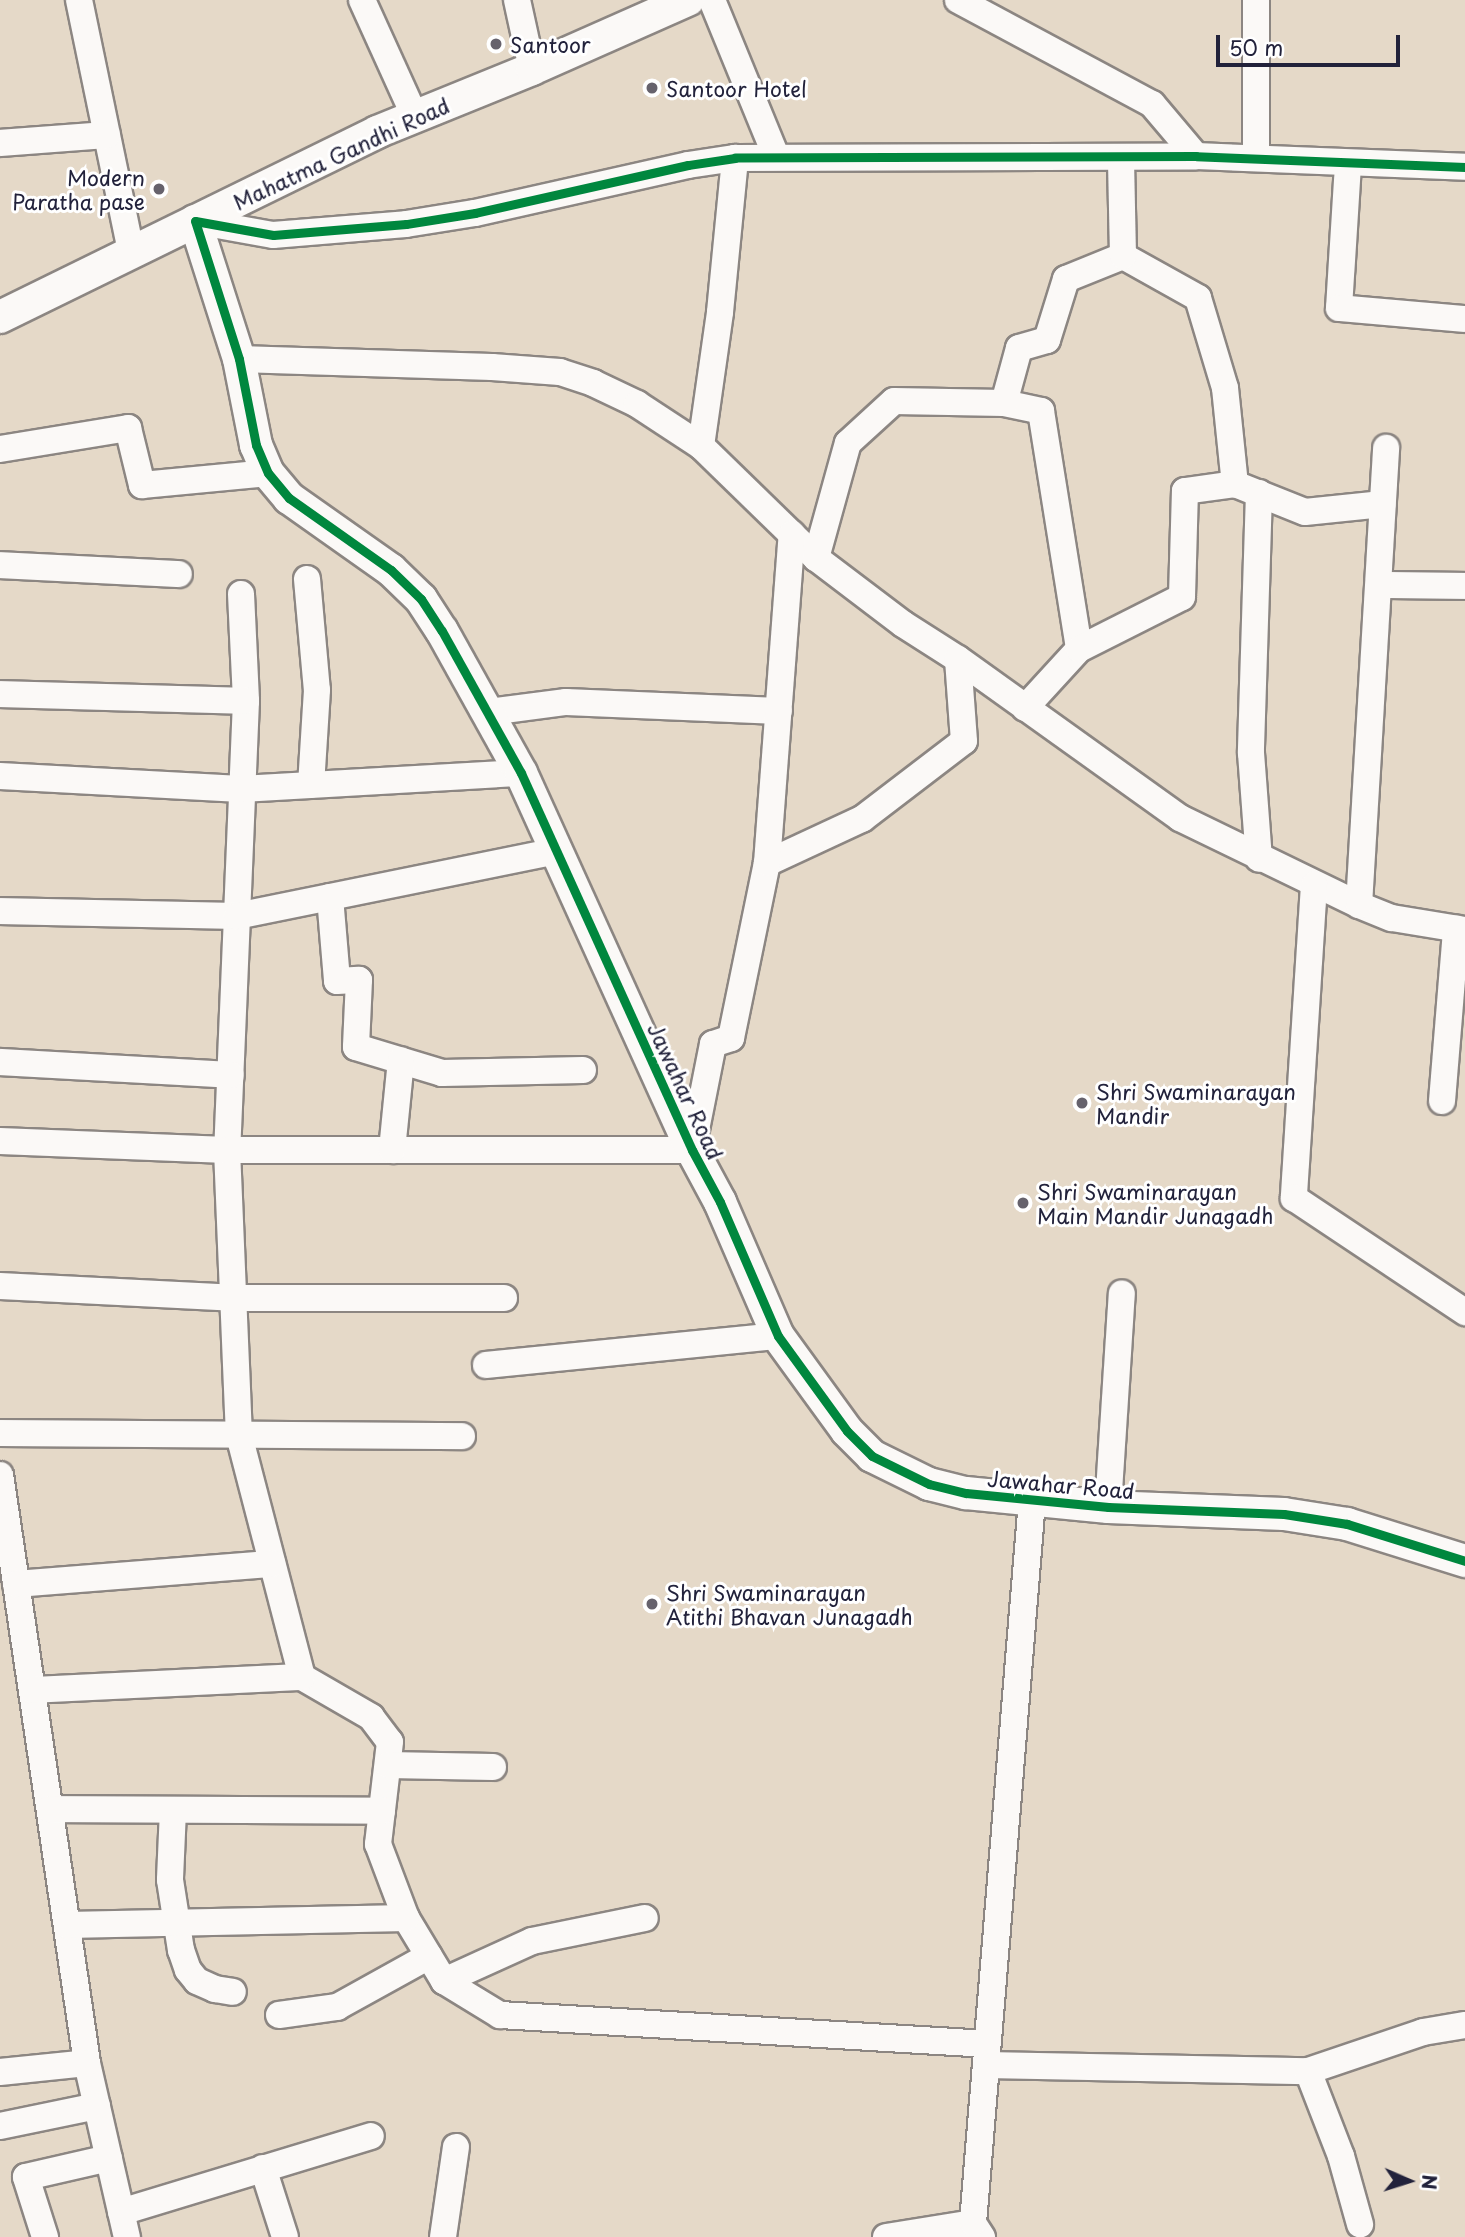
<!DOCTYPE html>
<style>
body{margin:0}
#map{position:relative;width:1465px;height:2237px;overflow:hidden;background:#e5d9c8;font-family:"Playpen Sans",sans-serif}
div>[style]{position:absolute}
.roads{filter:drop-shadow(2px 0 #8c8682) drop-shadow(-2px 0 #8c8682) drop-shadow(0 2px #8c8682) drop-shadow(0 -2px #8c8682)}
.minor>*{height:26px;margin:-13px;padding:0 13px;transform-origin:13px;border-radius:13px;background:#fbf9f7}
.tertiary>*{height:32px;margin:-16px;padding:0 16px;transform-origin:16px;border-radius:16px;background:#fbf9f7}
.cycleway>*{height:9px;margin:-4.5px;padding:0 4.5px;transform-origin:4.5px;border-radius:4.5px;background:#00873e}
.dots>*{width:19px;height:19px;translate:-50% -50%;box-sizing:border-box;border:4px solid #fff;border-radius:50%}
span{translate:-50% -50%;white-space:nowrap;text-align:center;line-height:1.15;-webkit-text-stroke:6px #fff;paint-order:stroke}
.poi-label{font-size:21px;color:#22223b}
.left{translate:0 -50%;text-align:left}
.right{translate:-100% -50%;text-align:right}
.street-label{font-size:21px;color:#22223b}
.north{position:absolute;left:1374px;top:2146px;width:70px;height:70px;-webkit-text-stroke:5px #fff;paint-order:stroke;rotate:93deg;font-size:19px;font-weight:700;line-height:28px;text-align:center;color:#22223b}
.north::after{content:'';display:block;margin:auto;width:24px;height:32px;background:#22223b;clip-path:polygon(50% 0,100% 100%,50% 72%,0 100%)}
.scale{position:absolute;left:1216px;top:35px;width:184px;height:32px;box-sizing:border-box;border:4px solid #22223b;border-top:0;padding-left:9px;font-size:21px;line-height:24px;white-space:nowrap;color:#22223b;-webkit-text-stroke:5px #fff;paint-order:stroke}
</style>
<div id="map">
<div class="roads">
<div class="minor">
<i style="left:79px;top:0;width:256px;rotate:78.3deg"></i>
<i style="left:362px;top:0;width:128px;rotate:65.6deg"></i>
<i style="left:517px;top:0;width:71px;rotate:77.7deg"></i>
<i style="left:712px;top:0;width:169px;rotate:67.7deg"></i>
<i style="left:958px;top:0;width:220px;rotate:28.2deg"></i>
<i style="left:1152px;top:104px;width:68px;rotate:49.8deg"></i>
<i style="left:0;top:143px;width:107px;rotate:-4.3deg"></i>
<i style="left:1256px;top:158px;width:158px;rotate:-90deg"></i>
<i style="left:1348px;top:165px;width:143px;rotate:93.6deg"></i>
<i style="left:1339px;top:308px;width:126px;rotate:5deg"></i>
<i style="left:195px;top:221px;width:79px;rotate:10.2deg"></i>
<i style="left:273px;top:235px;width:133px;rotate:-4.7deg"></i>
<i style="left:406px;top:224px;width:70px;rotate:-9.1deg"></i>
<i style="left:475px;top:213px;width:218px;rotate:-12.7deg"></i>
<i style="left:688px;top:165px;width:48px;rotate:-8.5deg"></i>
<i style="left:735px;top:158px;width:461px;rotate:-0.2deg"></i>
<i style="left:1196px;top:156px;width:269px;rotate:2.3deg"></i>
<i style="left:1123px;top:256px;width:86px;rotate:29.2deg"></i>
<i style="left:1198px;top:298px;width:94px;rotate:73.3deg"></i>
<i style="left:1225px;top:388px;width:97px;rotate:84.1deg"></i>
<i style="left:1235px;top:484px;width:75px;rotate:21.8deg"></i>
<i style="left:1305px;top:512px;width:78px;rotate:-5.9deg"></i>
<i style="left:239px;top:359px;width:253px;rotate:1.8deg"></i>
<i style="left:492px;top:367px;width:68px;rotate:4.2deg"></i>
<i style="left:560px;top:372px;width:35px;rotate:18deg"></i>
<i style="left:593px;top:383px;width:49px;rotate:25.5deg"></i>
<i style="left:637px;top:404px;width:77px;rotate:33.3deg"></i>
<i style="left:701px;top:446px;width:161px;rotate:44.2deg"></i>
<i style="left:816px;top:558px;width:109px;rotate:37.2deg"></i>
<i style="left:903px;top:624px;width:65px;rotate:32.5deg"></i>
<i style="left:958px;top:659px;width:273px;rotate:35.6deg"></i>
<i style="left:1180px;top:818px;width:199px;rotate:25.9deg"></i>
<i style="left:1359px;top:905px;width:35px;rotate:22deg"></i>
<i style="left:1392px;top:918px;width:74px;rotate:9.3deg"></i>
<i style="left:1004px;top:403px;width:38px;rotate:12deg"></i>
<i style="left:1041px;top:411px;width:241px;rotate:80.9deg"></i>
<i style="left:1079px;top:649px;width:80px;rotate:132.5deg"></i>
<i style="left:701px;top:446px;width:135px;rotate:-81.9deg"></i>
<i style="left:720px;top:312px;width:155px;rotate:-84.4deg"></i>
<i style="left:0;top:449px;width:130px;rotate:-9.3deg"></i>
<i style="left:128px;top:428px;width:59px;rotate:76.2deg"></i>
<i style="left:142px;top:485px;width:127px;rotate:-5.4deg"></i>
<i style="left:1259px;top:493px;width:260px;rotate:91.8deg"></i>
<i style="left:1251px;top:753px;width:106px;rotate:85.7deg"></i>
<i style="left:816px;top:558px;width:119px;rotate:-74.5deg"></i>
<i style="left:848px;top:443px;width:62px;rotate:-42.4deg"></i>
<i style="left:894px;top:401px;width:110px;rotate:1deg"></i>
<i style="left:1004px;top:403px;width:57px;rotate:-74.7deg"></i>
<i style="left:1019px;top:348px;width:29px;rotate:-16deg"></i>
<i style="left:1047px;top:340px;width:64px;rotate:-72.7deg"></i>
<i style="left:1066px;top:279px;width:61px;rotate:-22deg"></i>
<i style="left:1123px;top:256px;width:98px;rotate:-91.2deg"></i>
<i style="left:0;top:565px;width:179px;rotate:2.9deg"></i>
<i style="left:307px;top:579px;width:111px;rotate:84.9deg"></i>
<i style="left:317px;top:690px;width:95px;rotate:93.6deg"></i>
<i style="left:1380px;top:585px;width:85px;rotate:0.7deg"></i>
<i style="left:241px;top:594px;width:107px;rotate:87.3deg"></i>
<i style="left:246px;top:701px;width:449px;rotate:92.4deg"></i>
<i style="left:227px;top:1150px;width:285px;rotate:87.6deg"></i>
<i style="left:239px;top:1435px;width:250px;rotate:75.4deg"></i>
<i style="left:302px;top:1677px;width:80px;rotate:30.1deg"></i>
<i style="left:371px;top:1717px;width:31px;rotate:53deg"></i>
<i style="left:390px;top:1742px;width:103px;rotate:96.7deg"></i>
<i style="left:378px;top:1844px;width:79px;rotate:69.3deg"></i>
<i style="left:406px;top:1918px;width:74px;rotate:58.9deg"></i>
<i style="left:444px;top:1981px;width:66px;rotate:31.3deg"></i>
<i style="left:500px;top:2015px;width:488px;rotate:3.4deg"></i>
<i style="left:1079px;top:649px;width:115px;rotate:-26.8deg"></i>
<i style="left:1182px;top:597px;width:106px;rotate:-88.4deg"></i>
<i style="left:1185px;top:491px;width:50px;rotate:-8deg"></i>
<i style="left:0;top:694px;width:246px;rotate:1.6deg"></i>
<i style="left:489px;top:712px;width:78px;rotate:-7.4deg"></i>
<i style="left:566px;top:702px;width:213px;rotate:2.4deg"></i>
<i style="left:0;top:776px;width:241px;rotate:3.1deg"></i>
<i style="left:241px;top:789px;width:280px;rotate:-3.3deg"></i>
<i style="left:767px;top:863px;width:105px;rotate:-24.9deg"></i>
<i style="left:862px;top:819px;width:128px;rotate:-37.4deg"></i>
<i style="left:964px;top:741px;width:82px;rotate:-94.2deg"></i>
<i style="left:1314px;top:885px;width:314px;rotate:93.7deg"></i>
<i style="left:1294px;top:1198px;width:206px;rotate:33.7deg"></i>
<i style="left:330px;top:897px;width:84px;rotate:85.2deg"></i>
<i style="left:337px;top:981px;width:22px;rotate:-3deg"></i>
<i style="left:359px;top:980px;width:67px;rotate:92.6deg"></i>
<i style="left:356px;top:1047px;width:90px;rotate:16.8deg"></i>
<i style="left:442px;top:1073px;width:141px;rotate:-1.2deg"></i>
<i style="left:1359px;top:905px;width:458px;rotate:-86.6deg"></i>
<i style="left:0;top:911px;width:237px;rotate:1.2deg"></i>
<i style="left:237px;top:916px;width:327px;rotate:-11.5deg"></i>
<i style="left:0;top:1062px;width:231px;rotate:3.2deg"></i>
<i style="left:1442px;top:1101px;width:173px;rotate:-85.3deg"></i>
<i style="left:0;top:1141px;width:227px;rotate:2.3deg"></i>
<i style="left:227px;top:1150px;width:465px"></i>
<i style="left:692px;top:1150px;width:108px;rotate:-78.8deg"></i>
<i style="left:713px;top:1044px;width:19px;rotate:-18deg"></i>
<i style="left:731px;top:1038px;width:179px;rotate:-78.4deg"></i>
<i style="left:767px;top:863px;width:330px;rotate:-85.7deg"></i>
<i style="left:392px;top:1150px;width:90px;rotate:-84.3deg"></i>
<i style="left:0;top:1286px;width:233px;rotate:2.9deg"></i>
<i style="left:233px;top:1298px;width:271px"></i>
<i style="left:486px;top:1365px;width:293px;rotate:-5.7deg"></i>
<i style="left:0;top:1433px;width:462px;rotate:0.4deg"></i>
<i style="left:0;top:1475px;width:594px;rotate:81.58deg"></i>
<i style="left:87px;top:2063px;width:179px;rotate:77.1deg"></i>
<i style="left:1108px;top:1507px;width:214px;rotate:-86.3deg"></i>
<i style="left:16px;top:1584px;width:257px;rotate:-4.5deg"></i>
<i style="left:32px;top:1690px;width:270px;rotate:-2.8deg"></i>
<i style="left:388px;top:1765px;width:105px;rotate:1.1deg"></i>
<i style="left:50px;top:1809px;width:332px;rotate:0.3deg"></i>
<i style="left:173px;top:1810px;width:70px;rotate:92.5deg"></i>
<i style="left:170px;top:1880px;width:71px;rotate:81.1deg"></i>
<i style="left:181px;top:1950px;width:21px;rotate:71deg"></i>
<i style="left:188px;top:1970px;width:14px;rotate:51deg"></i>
<i style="left:197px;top:1981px;width:20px;rotate:24deg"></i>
<i style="left:215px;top:1989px;width:18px;rotate:9deg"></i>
<i style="left:67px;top:1925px;width:339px;rotate:-1.2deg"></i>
<i style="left:444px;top:1981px;width:97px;rotate:-24.4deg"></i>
<i style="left:532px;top:1941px;width:115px;rotate:-11.5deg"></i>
<i style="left:279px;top:2015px;width:59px;rotate:-7.9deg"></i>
<i style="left:337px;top:2007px;width:105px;rotate:-29deg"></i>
<i style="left:986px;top:2065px;width:322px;rotate:1.1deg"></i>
<i style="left:1308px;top:2071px;width:121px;rotate:-18.7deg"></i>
<i style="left:1423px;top:2032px;width:43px;rotate:-9.5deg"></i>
<i style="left:1308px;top:2071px;width:91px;rotate:68.8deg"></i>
<i style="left:1341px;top:2156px;width:71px;rotate:74.4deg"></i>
<i style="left:0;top:2072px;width:87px;rotate:-5.9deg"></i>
<i style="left:0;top:2126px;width:99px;rotate:-11.7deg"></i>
<i style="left:263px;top:2168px;width:72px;rotate:72.3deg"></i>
<i style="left:121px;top:2212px;width:261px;rotate:-16.9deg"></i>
<i style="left:45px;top:2237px;width:63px;rotate:-107.6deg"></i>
<i style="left:26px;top:2177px;width:85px;rotate:-12.9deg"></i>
<i style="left:443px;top:2237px;width:91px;rotate:-81.8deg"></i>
<i style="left:886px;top:2237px;width:88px;rotate:-9.1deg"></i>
<i style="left:982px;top:2237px;width:17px;rotate:-123deg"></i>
<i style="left:973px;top:2223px;width:725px;rotate:-85.33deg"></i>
</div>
<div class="tertiary">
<i style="left:195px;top:221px;width:145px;rotate:72.3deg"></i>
<i style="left:239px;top:359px;width:88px;rotate:78.8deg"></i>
<i style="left:256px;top:445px;width:30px;rotate:67deg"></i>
<i style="left:268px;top:473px;width:33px;rotate:50deg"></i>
<i style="left:289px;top:498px;width:125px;rotate:35.2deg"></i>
<i style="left:391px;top:570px;width:42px;rotate:44deg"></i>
<i style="left:421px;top:599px;width:38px;rotate:57deg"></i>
<i style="left:442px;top:631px;width:162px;rotate:60.9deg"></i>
<i style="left:521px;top:773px;width:414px;rotate:65.6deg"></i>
<i style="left:692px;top:1150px;width:59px;rotate:61.7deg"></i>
<i style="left:720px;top:1202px;width:146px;rotate:66.6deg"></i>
<i style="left:778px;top:1336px;width:117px;rotate:54deg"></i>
<i style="left:847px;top:1431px;width:35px;rotate:45deg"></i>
<i style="left:872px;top:1456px;width:64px;rotate:26.2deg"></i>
<i style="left:929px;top:1484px;width:38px;rotate:14deg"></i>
<i style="left:966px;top:1493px;width:143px;rotate:5.6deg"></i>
<i style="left:1108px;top:1507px;width:176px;rotate:2.3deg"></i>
<i style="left:1284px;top:1514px;width:64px;rotate:9deg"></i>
<i style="left:1347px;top:1524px;width:124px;rotate:17.4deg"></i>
<i style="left:0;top:317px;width:420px;rotate:-26.1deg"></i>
<i style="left:377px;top:132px;width:167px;rotate:-22.1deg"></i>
<i style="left:532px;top:69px;width:171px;rotate:-23.9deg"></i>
</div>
</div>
<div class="cycleway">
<i style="left:1465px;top:167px;width:269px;rotate:-177.7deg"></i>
<i style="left:1196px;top:156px;width:461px;rotate:179.8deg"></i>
<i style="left:735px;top:158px;width:48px;rotate:171.5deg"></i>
<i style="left:688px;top:165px;width:218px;rotate:167.3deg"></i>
<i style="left:475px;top:213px;width:70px;rotate:170.9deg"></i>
<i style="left:406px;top:224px;width:133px;rotate:175.3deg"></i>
<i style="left:273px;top:235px;width:79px;rotate:-169.8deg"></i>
<i style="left:195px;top:221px;width:145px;rotate:72.3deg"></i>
<i style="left:239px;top:359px;width:88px;rotate:78.8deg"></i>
<i style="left:256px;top:445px;width:30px;rotate:67deg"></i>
<i style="left:268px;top:473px;width:33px;rotate:50deg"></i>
<i style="left:289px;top:498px;width:125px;rotate:35.2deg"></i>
<i style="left:391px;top:570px;width:42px;rotate:44deg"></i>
<i style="left:421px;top:599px;width:38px;rotate:57deg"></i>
<i style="left:442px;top:631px;width:162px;rotate:60.9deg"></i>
<i style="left:521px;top:773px;width:414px;rotate:65.6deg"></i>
<i style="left:692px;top:1150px;width:59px;rotate:61.7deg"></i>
<i style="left:720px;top:1202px;width:146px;rotate:66.6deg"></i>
<i style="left:778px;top:1336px;width:117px;rotate:54deg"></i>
<i style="left:847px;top:1431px;width:35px;rotate:45deg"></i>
<i style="left:872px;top:1456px;width:64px;rotate:26.2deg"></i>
<i style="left:929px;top:1484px;width:38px;rotate:14deg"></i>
<i style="left:966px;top:1493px;width:143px;rotate:5.6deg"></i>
<i style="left:1108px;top:1507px;width:176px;rotate:2.3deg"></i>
<i style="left:1284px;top:1514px;width:64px;rotate:9deg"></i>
<i style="left:1347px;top:1524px;width:124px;rotate:17.4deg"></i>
</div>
<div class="dots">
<i style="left:496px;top:44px;background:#66626c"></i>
<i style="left:652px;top:88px;background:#66626c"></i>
<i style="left:159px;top:189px;background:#66626c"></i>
<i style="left:1082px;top:1103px;background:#66626c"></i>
<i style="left:1023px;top:1203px;background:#66626c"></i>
<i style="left:652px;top:1604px;background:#66626c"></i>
</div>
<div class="poi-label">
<span class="left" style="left:510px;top:44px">Santoor</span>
<span class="left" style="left:666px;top:88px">Santoor Hotel</span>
<span class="right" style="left:145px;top:189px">Modern<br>Paratha pase</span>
<span class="left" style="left:1096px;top:1103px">Shri Swaminarayan<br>Mandir</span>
<span class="left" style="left:1037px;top:1203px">Shri Swaminarayan<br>Main Mandir Junagadh</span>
<span class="left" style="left:666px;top:1604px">Shri Swaminarayan<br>Atithi Bhavan Junagadh</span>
</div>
<div class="street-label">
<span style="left:341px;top:153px;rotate:-25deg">Mahatma Gandhi Road</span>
<span style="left:686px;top:1091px;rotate:65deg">Jawahar Road</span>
<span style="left:1061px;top:1484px;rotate:5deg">Jawahar Road</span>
</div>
<div class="north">N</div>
<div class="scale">50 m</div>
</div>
